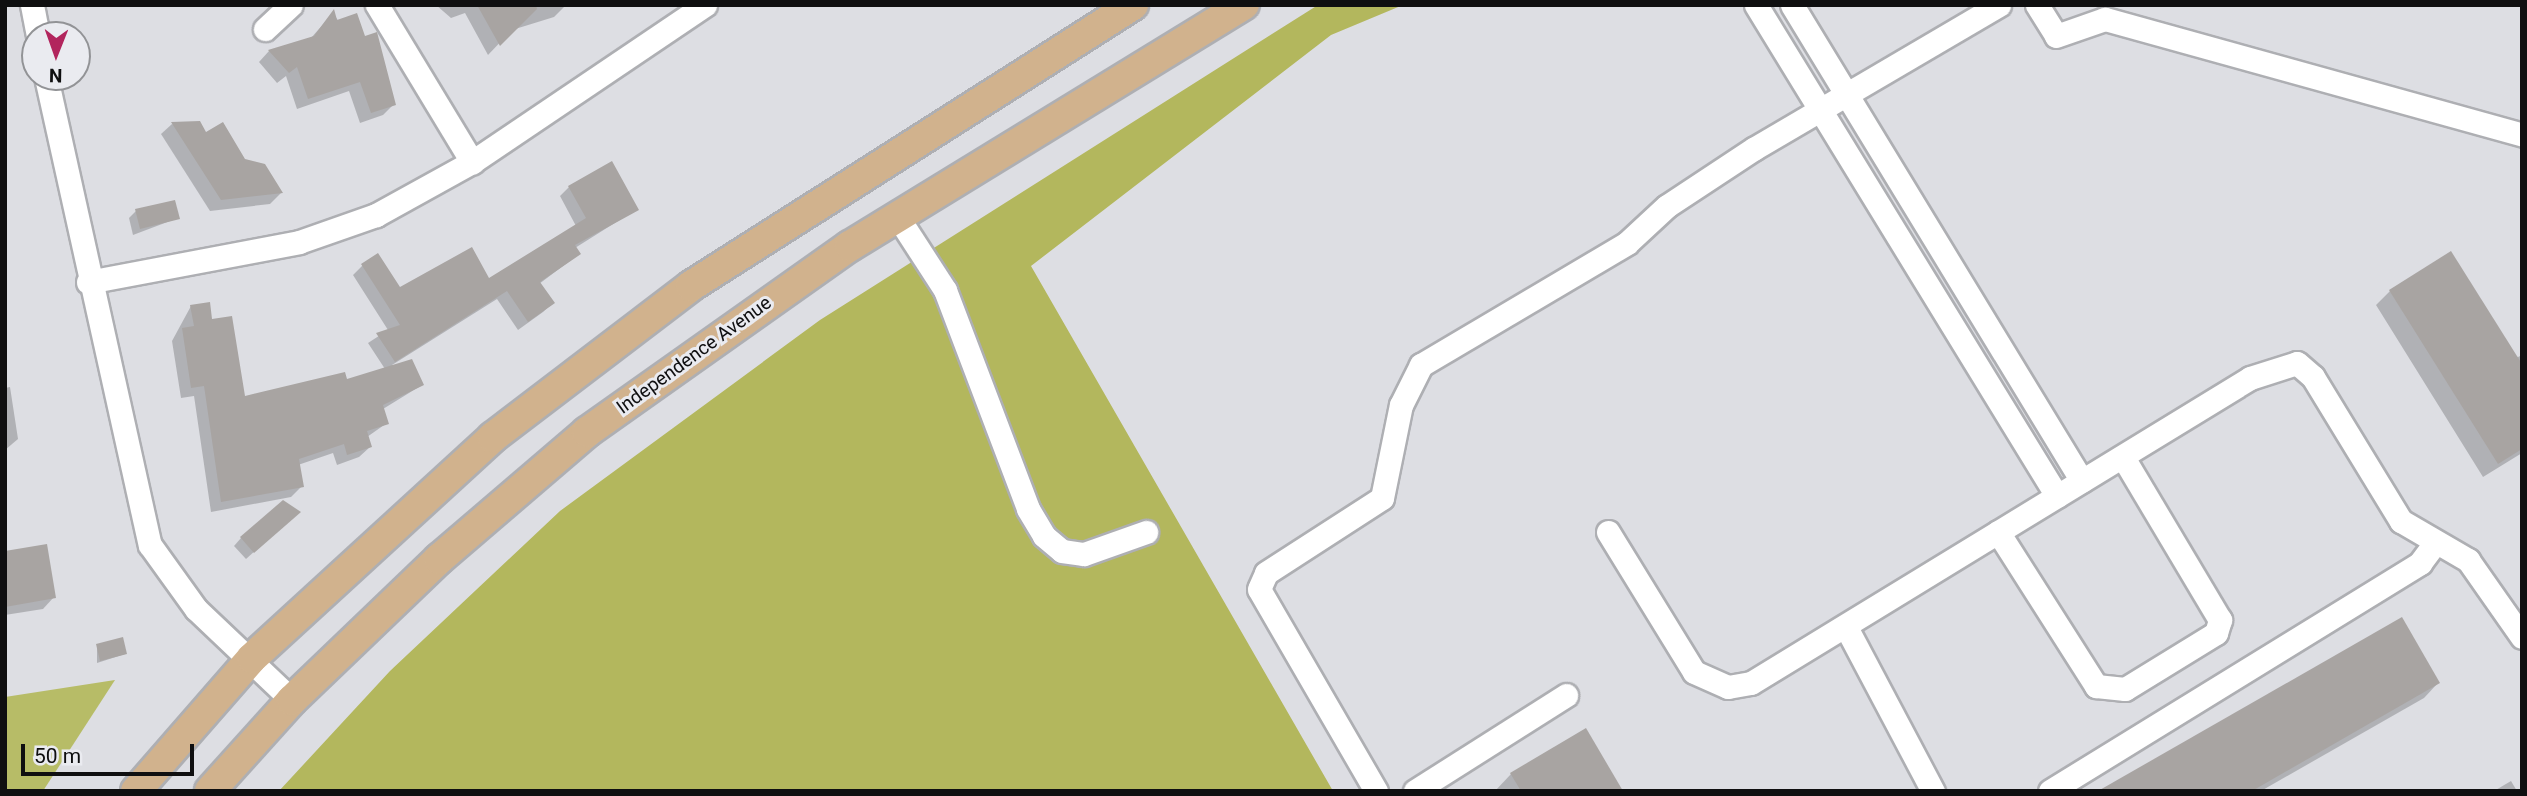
<!DOCTYPE html>
<style>
body{margin:0}
#map{position:relative;width:2527px;height:796px;overflow:hidden;background:#dddee3;font-family:Roboto,sans-serif}
div>[style]{position:absolute}
.green>*{inset:0;background:#b7bc67}
.forest>*{inset:0;background:#b3b75d}
.shadow>*{inset:0;background:#0003}
.building>*{inset:0;background:#a8a4a2}
.roads{filter:drop-shadow(2px 0 #aeafb3) drop-shadow(-2px 0 #aeafb3) drop-shadow(0 2px #aeafb3) drop-shadow(0 -2px #aeafb3)}
.minor>*{height:23px;margin:-11.5px;padding:0 11.5px;transform-origin:11.5px;border-radius:11.5px;background:#fff}
.major>*{height:30px;margin:-15px;padding:0 15px;transform-origin:15px;border-radius:15px;background:#d1b28d}
span{translate:-50% -50%;white-space:nowrap;text-align:center;line-height:1.15;-webkit-text-stroke:6px #eaebf0;paint-order:stroke}
.street-label{font-size:19px;color:#0f0f10}
.frame{position:absolute;inset:0;border:7px solid #0f0f10;pointer-events:none}
.north{position:absolute;left:21px;top:21px;width:70px;height:70px;box-sizing:border-box;background:#eaebf0;border:2px solid #929396;border-radius:50%;rotate:181deg;font-size:19px;font-weight:700;line-height:28px;text-align:center;color:#0f0f10}
.north::after{content:'';display:block;margin:auto;width:24px;height:32px;background:#b2255d;clip-path:polygon(50% 0,100% 100%,50% 72%,0 100%)}
.scale{position:absolute;left:21px;top:744px;width:173px;height:32px;box-sizing:border-box;border:4px solid #0f0f10;border-top:0;padding-left:9px;font-size:21px;line-height:24px;white-space:nowrap;color:#0f0f10;-webkit-text-stroke:5px #eaebf0;paint-order:stroke}
</style>
<div id="map">
<div class="green">
<i style="clip-path:polygon(115px 680px,43px 791px,5px 791px,5px 697px)"></i>
</div>
<div class="forest">
<i style="clip-path:polygon(1318px 5px,1403px 5px,1331px 35px,1031px 266px,1333px 791px,279px 791px,390px 671px,560px 511px,820px 320px)"></i>
</div>
<div class="shadow">
<i style="clip-path:polygon(436px 5px,563px 5px,565px 6px,554px 17px,512px 30px,488px 55px,465px 13px,451px 18px)"></i>
<i style="clip-path:polygon(333px 13px,394px 104px,383px 115px,360px 123px,349px 91px,297px 109px,286px 76px,277px 83px,259px 62px,269px 51px,311px 38px)"></i>
<i style="clip-path:polygon(172px 124px,205px 134px,281px 193px,270px 204px,210px 211px,161px 134px)"></i>
<i style="clip-path:polygon(569px 187px,637px 209px,575px 248px,579px 254px,539px 284px,552px 303px,543px 312px,518px 330px,497px 299px,392px 365px,422px 385px,383px 409px,387px 423px,367px 437px,370px 447px,359px 457px,337px 465px,333px 453px,298px 465px,302px 486px,291px 497px,211px 512px,194px 396px,181px 398px,172px 341px,191px 306px,211px 321px,244px 398px,346px 382px,385px 369px,368px 343px,388px 330px,353px 275px,362px 266px,377px 255px,400px 289px,488px 281px,576px 226px,560px 196px)"></i>
<i style="clip-path:polygon(136px 211px,178px 218px,133px 235px,129px 218px)"></i>
<i style="clip-path:polygon(2390px 291px,2516px 358px,2522px 355px,2522px 453px,2483px 477px,2376px 305px)"></i>
<i style="clip-path:polygon(10px 387px,18px 439px,5px 450px,5px 388px)"></i>
<i style="clip-path:polygon(291px 519px,246px 559px,234px 546px,241px 538px)"></i>
<i style="clip-path:polygon(5px 553px,54px 597px,43px 609px,5px 615px)"></i>
<i style="clip-path:polygon(97px 645px,125px 654px,97px 663px)"></i>
<i style="clip-path:polygon(2438px 683px,2424px 698px,2261px 791px,2102px 791px)"></i>
<i style="clip-path:polygon(1511px 774px,1621px 791px,1495px 791px)"></i>
<i style="clip-path:polygon(2511px 781px,2517px 791px,2494px 791px)"></i>
</div>
<div class="building">
<i style="clip-path:polygon(477px 5px,536px 5px,537px 9px,500px 46px)"></i>
<i style="clip-path:polygon(334px 9px,337px 20px,357px 13px,365px 36px,377px 32px,396px 105px,371px 113px,360px 82px,308px 99px,297px 67px,289px 73px,268px 50px,314px 36px)"></i>
<i style="clip-path:polygon(200px 121px,206px 132px,223px 122px,245px 159px,265px 164px,283px 193px,221px 200px,171px 122px)"></i>
<i style="clip-path:polygon(612px 161px,639px 210px,575px 245px,581px 254px,540px 282px,555px 303px,528px 322px,507px 291px,395px 362px,376px 333px,400px 325px,361px 264px,378px 253px,400px 287px,472px 247px,489px 278px,586px 218px,568px 186px)"></i>
<i style="clip-path:polygon(175px 200px,180px 219px,140px 229px,135px 209px)"></i>
<i style="clip-path:polygon(2451px 251px,2522px 364px,2522px 449px,2498px 464px,2389px 290px)"></i>
<i style="clip-path:polygon(210px 302px,212px 319px,232px 316px,245px 396px,345px 372px,347px 379px,412px 359px,424px 385px,383px 405px,389px 424px,367px 431px,372px 447px,347px 455px,344px 444px,299px 459px,304px 487px,221px 502px,204px 386px,191px 388px,182px 328px,194px 326px,190px 305px)"></i>
<i style="clip-path:polygon(283px 500px,301px 512px,254px 553px,240px 537px)"></i>
<i style="clip-path:polygon(47px 544px,56px 598px,5px 607px,5px 551px)"></i>
<i style="clip-path:polygon(2402px 617px,2440px 683px,2252px 791px,2098px 791px)"></i>
<i style="clip-path:polygon(123px 637px,127px 654px,100px 661px,96px 644px)"></i>
<i style="clip-path:polygon(1586px 728px,1623px 791px,1521px 791px,1510px 773px)"></i>
</div>
<div class="roads">
<div class="minor">
<i style="left:32px;top:5px;width:31px;rotate:79deg"></i>
<i style="left:377px;top:5px;width:184px;rotate:58.8deg"></i>
<i style="left:1756px;top:5px;width:576px;rotate:58.49deg"></i>
<i style="left:1792px;top:5px;width:557px;rotate:58.65deg"></i>
<i style="left:2037px;top:5px;width:36px;rotate:58deg"></i>
<i style="left:2056px;top:36px;width:52px;rotate:-19.1deg"></i>
<i style="left:2105px;top:19px;width:433px;rotate:15.5deg"></i>
<i style="left:265px;top:29px;width:35px;rotate:-43deg"></i>
<i style="left:46px;top:77px;width:479px;rotate:77.5deg"></i>
<i style="left:150px;top:545px;width:79px;rotate:54.3deg"></i>
<i style="left:196px;top:609px;width:132px;rotate:43.5deg"></i>
<i style="left:897px;top:216px;width:88px;rotate:57deg"></i>
<i style="left:945px;top:290px;width:234px;rotate:69.2deg"></i>
<i style="left:1028px;top:509px;width:31px;rotate:59deg"></i>
<i style="left:1044px;top:536px;width:23px;rotate:40deg"></i>
<i style="left:1062px;top:551px;width:22px;rotate:8deg"></i>
<i style="left:1084px;top:554px;width:66px;rotate:-19.5deg"></i>
<i style="left:88px;top:282px;width:215px;rotate:-10.7deg"></i>
<i style="left:299px;top:242px;width:82px;rotate:-19.3deg"></i>
<i style="left:376px;top:215px;width:110px;rotate:-28.9deg"></i>
<i style="left:472px;top:162px;width:281px;rotate:-34deg"></i>
<i style="left:1608px;top:532px;width:164px;rotate:58.4deg"></i>
<i style="left:1694px;top:672px;width:37px;rotate:24deg"></i>
<i style="left:1728px;top:687px;width:23px;rotate:-10deg"></i>
<i style="left:1751px;top:683px;width:585px;rotate:-31.43deg"></i>
<i style="left:2250px;top:378px;width:49px;rotate:-17.7deg"></i>
<i style="left:2297px;top:363px;width:21px;rotate:41deg"></i>
<i style="left:2313px;top:377px;width:169px;rotate:58.6deg"></i>
<i style="left:2401px;top:521px;width:78px;rotate:30.2deg"></i>
<i style="left:2468px;top:560px;width:94px;rotate:55deg"></i>
<i style="left:1998px;top:532px;width:183px;rotate:57.5deg"></i>
<i style="left:2096px;top:686px;width:29px;rotate:6deg"></i>
<i style="left:2125px;top:689px;width:107px;rotate:-31.6deg"></i>
<i style="left:2216px;top:633px;width:14px;rotate:-73deg"></i>
<i style="left:2220px;top:620px;width:190px;rotate:-120.8deg"></i>
<i style="left:1846px;top:627px;width:186px;rotate:62.1deg"></i>
<i style="left:1376px;top:791px;width:233px;rotate:-120.1deg"></i>
<i style="left:1259px;top:589px;width:17px;rotate:-66deg"></i>
<i style="left:1266px;top:573px;width:138px;rotate:-32.9deg"></i>
<i style="left:1382px;top:498px;width:95px;rotate:-78.5deg"></i>
<i style="left:1401px;top:405px;width:45px;rotate:-63.4deg"></i>
<i style="left:1421px;top:365px;width:239px;rotate:-30.6deg"></i>
<i style="left:1627px;top:243px;width:54px;rotate:-42.8deg"></i>
<i style="left:1667px;top:206px;width:105px;rotate:-33.4deg"></i>
<i style="left:1755px;top:148px;width:283px;rotate:-30.4deg"></i>
<i style="left:1415px;top:791px;width:179px;rotate:-32.4deg"></i>
<i style="left:2050px;top:791px;width:435px;rotate:-31.6deg"></i>
<i style="left:2420px;top:563px;width:25px;rotate:-53deg"></i>
</div>
<div class="major">
<i style="left:136px;top:791px;width:176px;rotate:-48.9deg"></i>
<i style="left:252px;top:658px;width:327px;rotate:-42.5deg"></i>
<i style="left:493px;top:437px;width:249px;rotate:-37.3deg"></i>
<i style="left:691px;top:286px;width:524px;rotate:-32.45deg"></i>
<i style="left:210px;top:791px;width:122px;rotate:-48deg"></i>
<i style="left:292px;top:700px;width:204px;rotate:-43.8deg"></i>
<i style="left:439px;top:559px;width:195px;rotate:-40.6deg"></i>
<i style="left:587px;top:432px;width:322px;rotate:-35.3deg"></i>
<i style="left:850px;top:246px;width:462px;rotate:-31.5deg"></i>
</div>
</div>
<div class="street-label">
<span style="left:694px;top:355px;rotate:-36deg">Independence Avenue</span>
</div>
<div class="frame"></div>
<div class="north">N</div>
<div class="scale">50 m</div>
</div>
